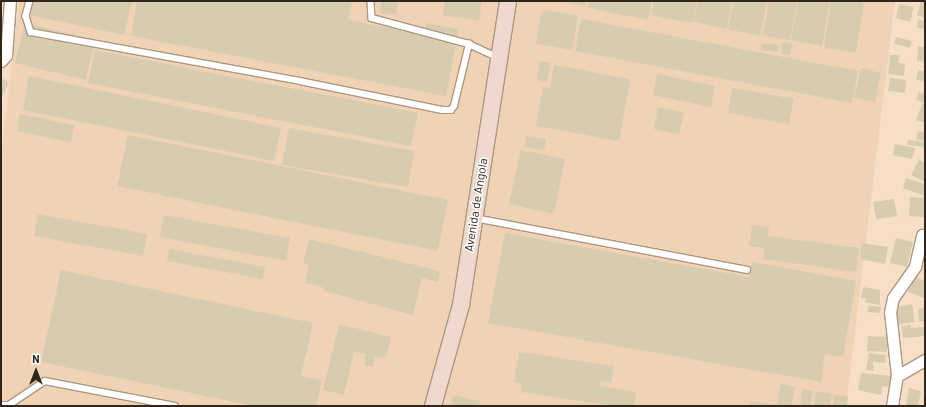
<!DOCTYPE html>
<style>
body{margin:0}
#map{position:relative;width:926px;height:407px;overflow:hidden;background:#f7dfc7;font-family:Barlow,sans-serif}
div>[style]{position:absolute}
.built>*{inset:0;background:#f0d3b5}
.building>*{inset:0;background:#d7ccaf}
.roads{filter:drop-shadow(1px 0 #ad9781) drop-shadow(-1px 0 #ad9781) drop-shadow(0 1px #ad9781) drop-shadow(0 -1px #ad9781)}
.service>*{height:5.5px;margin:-2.75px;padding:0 2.75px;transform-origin:2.75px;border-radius:2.75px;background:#fff}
.minor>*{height:11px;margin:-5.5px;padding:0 5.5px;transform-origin:5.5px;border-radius:5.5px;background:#fff}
.secondary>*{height:16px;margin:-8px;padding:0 8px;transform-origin:8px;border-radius:8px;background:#efd8cd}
span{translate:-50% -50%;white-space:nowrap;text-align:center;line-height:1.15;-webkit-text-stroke:3px #fff;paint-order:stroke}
.street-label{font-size:12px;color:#2f261d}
.frame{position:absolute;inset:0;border:2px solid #2f261d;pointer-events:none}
.north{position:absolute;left:16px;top:351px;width:40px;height:40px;-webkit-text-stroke:3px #fff;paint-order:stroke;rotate:0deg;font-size:11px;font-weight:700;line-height:16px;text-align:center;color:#2f261d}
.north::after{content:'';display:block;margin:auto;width:14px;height:18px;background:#2f261d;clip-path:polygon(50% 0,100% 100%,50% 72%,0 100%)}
</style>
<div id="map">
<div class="built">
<i style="clip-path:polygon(19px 1px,895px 1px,846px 406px,1px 406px,1px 155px)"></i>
</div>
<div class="building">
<i style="clip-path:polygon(33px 1px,132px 1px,124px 35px,29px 15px)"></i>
<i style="clip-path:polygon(137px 1px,352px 1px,348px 20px,424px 35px,426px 23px,459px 29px,446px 96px,131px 36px)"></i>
<i style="clip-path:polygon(381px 1px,399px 1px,396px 15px,380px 13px)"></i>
<i style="clip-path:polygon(445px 1px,482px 1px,479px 21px,443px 15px)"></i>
<i style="clip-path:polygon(562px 1px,586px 1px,585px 6px)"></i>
<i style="clip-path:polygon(589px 1px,652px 1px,648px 20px,588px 8px)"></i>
<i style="clip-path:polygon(654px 1px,697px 1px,693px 23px,651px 15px)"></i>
<i style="clip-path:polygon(698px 1px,732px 1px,727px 29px,694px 22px)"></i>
<i style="clip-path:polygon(734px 1px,767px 1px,760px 36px,728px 29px)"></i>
<i style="clip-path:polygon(769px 1px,797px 1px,790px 40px,763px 35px)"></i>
<i style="clip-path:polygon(798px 1px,830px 1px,822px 46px,791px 40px)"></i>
<i style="clip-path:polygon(831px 1px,864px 1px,856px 53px,824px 48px)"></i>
<i style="clip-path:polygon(921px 1px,925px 2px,925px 18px,917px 15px)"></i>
<i style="clip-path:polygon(899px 4px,914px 7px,910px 22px,896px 18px)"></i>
<i style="clip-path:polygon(542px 10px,578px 15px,572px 50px,536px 44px)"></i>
<i style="clip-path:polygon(581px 19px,858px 71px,852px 103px,575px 51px)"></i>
<i style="clip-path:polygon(918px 20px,925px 21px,925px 29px,917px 28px)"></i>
<i style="clip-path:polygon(25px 23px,95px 40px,86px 80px,15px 63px)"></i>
<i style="clip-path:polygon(896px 37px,912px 41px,910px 48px,894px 44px)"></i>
<i style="clip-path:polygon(782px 42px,792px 43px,790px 55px,781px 54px)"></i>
<i style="clip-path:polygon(762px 43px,779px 45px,778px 52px,761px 50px)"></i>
<i style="clip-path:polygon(918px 47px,925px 47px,925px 62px,917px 61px)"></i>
<i style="clip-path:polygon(95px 50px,418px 113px,411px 146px,88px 83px)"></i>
<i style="clip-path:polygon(890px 55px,899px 55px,898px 63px,905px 64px,904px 76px,888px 74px)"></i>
<i style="clip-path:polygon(540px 61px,550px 63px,547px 82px,537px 80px)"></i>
<i style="clip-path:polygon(554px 65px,630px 79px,619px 141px,536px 126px,543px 87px,550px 88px)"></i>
<i style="clip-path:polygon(861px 68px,881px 73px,875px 102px,854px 98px)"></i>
<i style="clip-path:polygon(924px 68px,925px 81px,916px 80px,918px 70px,924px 72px)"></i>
<i style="clip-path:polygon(657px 74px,715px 86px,711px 107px,653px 95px)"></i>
<i style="clip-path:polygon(29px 76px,281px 128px,274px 161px,23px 110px)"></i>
<i style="clip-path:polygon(1px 78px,9px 82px,1px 99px)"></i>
<i style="clip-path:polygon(890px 78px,906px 80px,905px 93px,888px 91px)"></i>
<i style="clip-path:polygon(732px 88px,794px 99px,789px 124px,728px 113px)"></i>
<i style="clip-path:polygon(919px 92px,925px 94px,925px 103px,916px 100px)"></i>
<i style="clip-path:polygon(922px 104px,925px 105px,925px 123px,916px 120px)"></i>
<i style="clip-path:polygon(658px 107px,684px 112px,679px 134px,654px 129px)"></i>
<i style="clip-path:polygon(20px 114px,74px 125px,71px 142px,17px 131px)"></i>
<i style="clip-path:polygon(289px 128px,414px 151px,408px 187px,282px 165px)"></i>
<i style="clip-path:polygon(918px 131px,925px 132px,924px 141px,916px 139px)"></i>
<i style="clip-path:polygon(128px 135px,448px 200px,438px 251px,117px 186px)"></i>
<i style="clip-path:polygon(526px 136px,546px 139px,544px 150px,524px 147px)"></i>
<i style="clip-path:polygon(908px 140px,924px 142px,924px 147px,907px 145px)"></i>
<i style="clip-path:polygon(895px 144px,915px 148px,912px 159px,893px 155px)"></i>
<i style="clip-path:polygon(521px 150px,565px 159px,554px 214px,509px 204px)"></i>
<i style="clip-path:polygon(919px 160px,925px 163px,925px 182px,911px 175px)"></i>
<i style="clip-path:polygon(906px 178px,925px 184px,925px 196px,903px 188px)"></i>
<i style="clip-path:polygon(910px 197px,925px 198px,924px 217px,909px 216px)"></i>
<i style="clip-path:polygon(894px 199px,897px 216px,876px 219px,873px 202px)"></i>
<i style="clip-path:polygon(38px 214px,147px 234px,143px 256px,34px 236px)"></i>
<i style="clip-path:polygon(164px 215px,290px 238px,286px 261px,160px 237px)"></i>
<i style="clip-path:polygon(752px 225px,769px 227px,768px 236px,859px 248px,856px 272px,763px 259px,765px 248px,749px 246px)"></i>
<i style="clip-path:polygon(505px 233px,749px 277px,752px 262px,856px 281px,843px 357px,825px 354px,821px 382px,488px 323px)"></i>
<i style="clip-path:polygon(896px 238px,913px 242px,907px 267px,890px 263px)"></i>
<i style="clip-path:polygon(309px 239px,440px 271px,438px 282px,422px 278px,413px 315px,324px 291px,325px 288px,305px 283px,309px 265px,303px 264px)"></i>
<i style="clip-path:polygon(862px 243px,888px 247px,885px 264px,860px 259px)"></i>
<i style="clip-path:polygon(169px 249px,265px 267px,263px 279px,167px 261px)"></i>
<i style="clip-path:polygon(61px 270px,313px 323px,301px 376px,322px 380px,316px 406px,254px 406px,41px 362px)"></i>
<i style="clip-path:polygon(915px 277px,925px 281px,924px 298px,908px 292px)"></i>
<i style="clip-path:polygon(863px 287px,880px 290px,880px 305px,865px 302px,866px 298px,861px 298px)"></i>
<i style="clip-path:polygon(912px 304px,915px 322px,898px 324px,896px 307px)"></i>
<i style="clip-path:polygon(868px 306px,881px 307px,880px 313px,868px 312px)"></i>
<i style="clip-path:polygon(925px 308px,925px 321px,919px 322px,918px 309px)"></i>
<i style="clip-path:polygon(339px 324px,391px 337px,386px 358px,375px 356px,373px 367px,364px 365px,366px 354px,354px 352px,344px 395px,323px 390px)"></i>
<i style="clip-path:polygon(911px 325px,911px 328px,924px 327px,925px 336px,903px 338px,902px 326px)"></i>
<i style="clip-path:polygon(868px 336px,888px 337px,887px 352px,867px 351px)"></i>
<i style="clip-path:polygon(519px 352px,614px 366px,611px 383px,600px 381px,599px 386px,636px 392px,634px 406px,614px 406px,521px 392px,522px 383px,514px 382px)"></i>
<i style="clip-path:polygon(869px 353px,886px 355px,885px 363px,873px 362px,874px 371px,866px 370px)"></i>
<i style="clip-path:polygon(861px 373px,892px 376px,889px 387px,882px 386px,881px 395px,858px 390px)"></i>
<i style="clip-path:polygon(781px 384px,795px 387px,791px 406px,750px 406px,751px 401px,777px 405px)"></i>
<i style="clip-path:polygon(909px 388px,921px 391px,918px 406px,906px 405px)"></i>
<i style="clip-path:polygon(803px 389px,813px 391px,810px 406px,800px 406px)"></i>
<i style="clip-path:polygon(816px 391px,832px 394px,830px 406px,814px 405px)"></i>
<i style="clip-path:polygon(453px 395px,480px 401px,479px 406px,451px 406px)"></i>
<i style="clip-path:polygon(834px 395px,848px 396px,847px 406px,833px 406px)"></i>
</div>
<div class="roads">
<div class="service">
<i style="left:30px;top:1px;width:16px;rotate:105deg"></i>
<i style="left:26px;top:16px;width:17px;rotate:73deg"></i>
<i style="left:31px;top:32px;width:273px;rotate:10.3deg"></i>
<i style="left:300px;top:81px;width:145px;rotate:11.5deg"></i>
<i style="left:442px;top:110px;width:9px"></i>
<i style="left:451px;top:110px;width:5px;rotate:-53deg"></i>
<i style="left:454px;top:106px;width:64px;rotate:-76.4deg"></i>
<i style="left:371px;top:1px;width:17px;rotate:87deg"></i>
<i style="left:372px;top:18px;width:100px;rotate:15deg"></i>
<i style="left:469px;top:44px;width:31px;rotate:25deg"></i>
<i style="left:475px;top:218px;width:277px;rotate:10.8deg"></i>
<i style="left:1px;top:405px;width:8px"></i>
<i style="left:9px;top:405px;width:43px;rotate:-33.7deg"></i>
<i style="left:45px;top:381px;width:132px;rotate:10.9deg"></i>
</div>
<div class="minor">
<i style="left:1px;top:61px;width:8px;rotate:-50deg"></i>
<i style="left:6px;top:55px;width:54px;rotate:-85.8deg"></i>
<i style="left:897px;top:376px;width:32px;rotate:-30deg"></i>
<i style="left:892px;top:406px;width:30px;rotate:-81deg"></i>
<i style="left:897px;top:376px;width:64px;rotate:-96.2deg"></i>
<i style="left:890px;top:312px;width:14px;rotate:-78deg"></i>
<i style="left:893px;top:298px;width:39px;rotate:-55deg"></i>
<i style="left:915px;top:266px;width:32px;rotate:-77deg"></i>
</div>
<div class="secondary">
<i style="left:433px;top:406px;width:105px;rotate:-74.5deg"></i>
<i style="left:461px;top:305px;width:308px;rotate:-81.2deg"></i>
</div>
</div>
<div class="street-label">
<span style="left:476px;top:205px;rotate:-81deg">Avenida de Angola</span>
</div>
<div class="frame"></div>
<div class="north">N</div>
</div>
